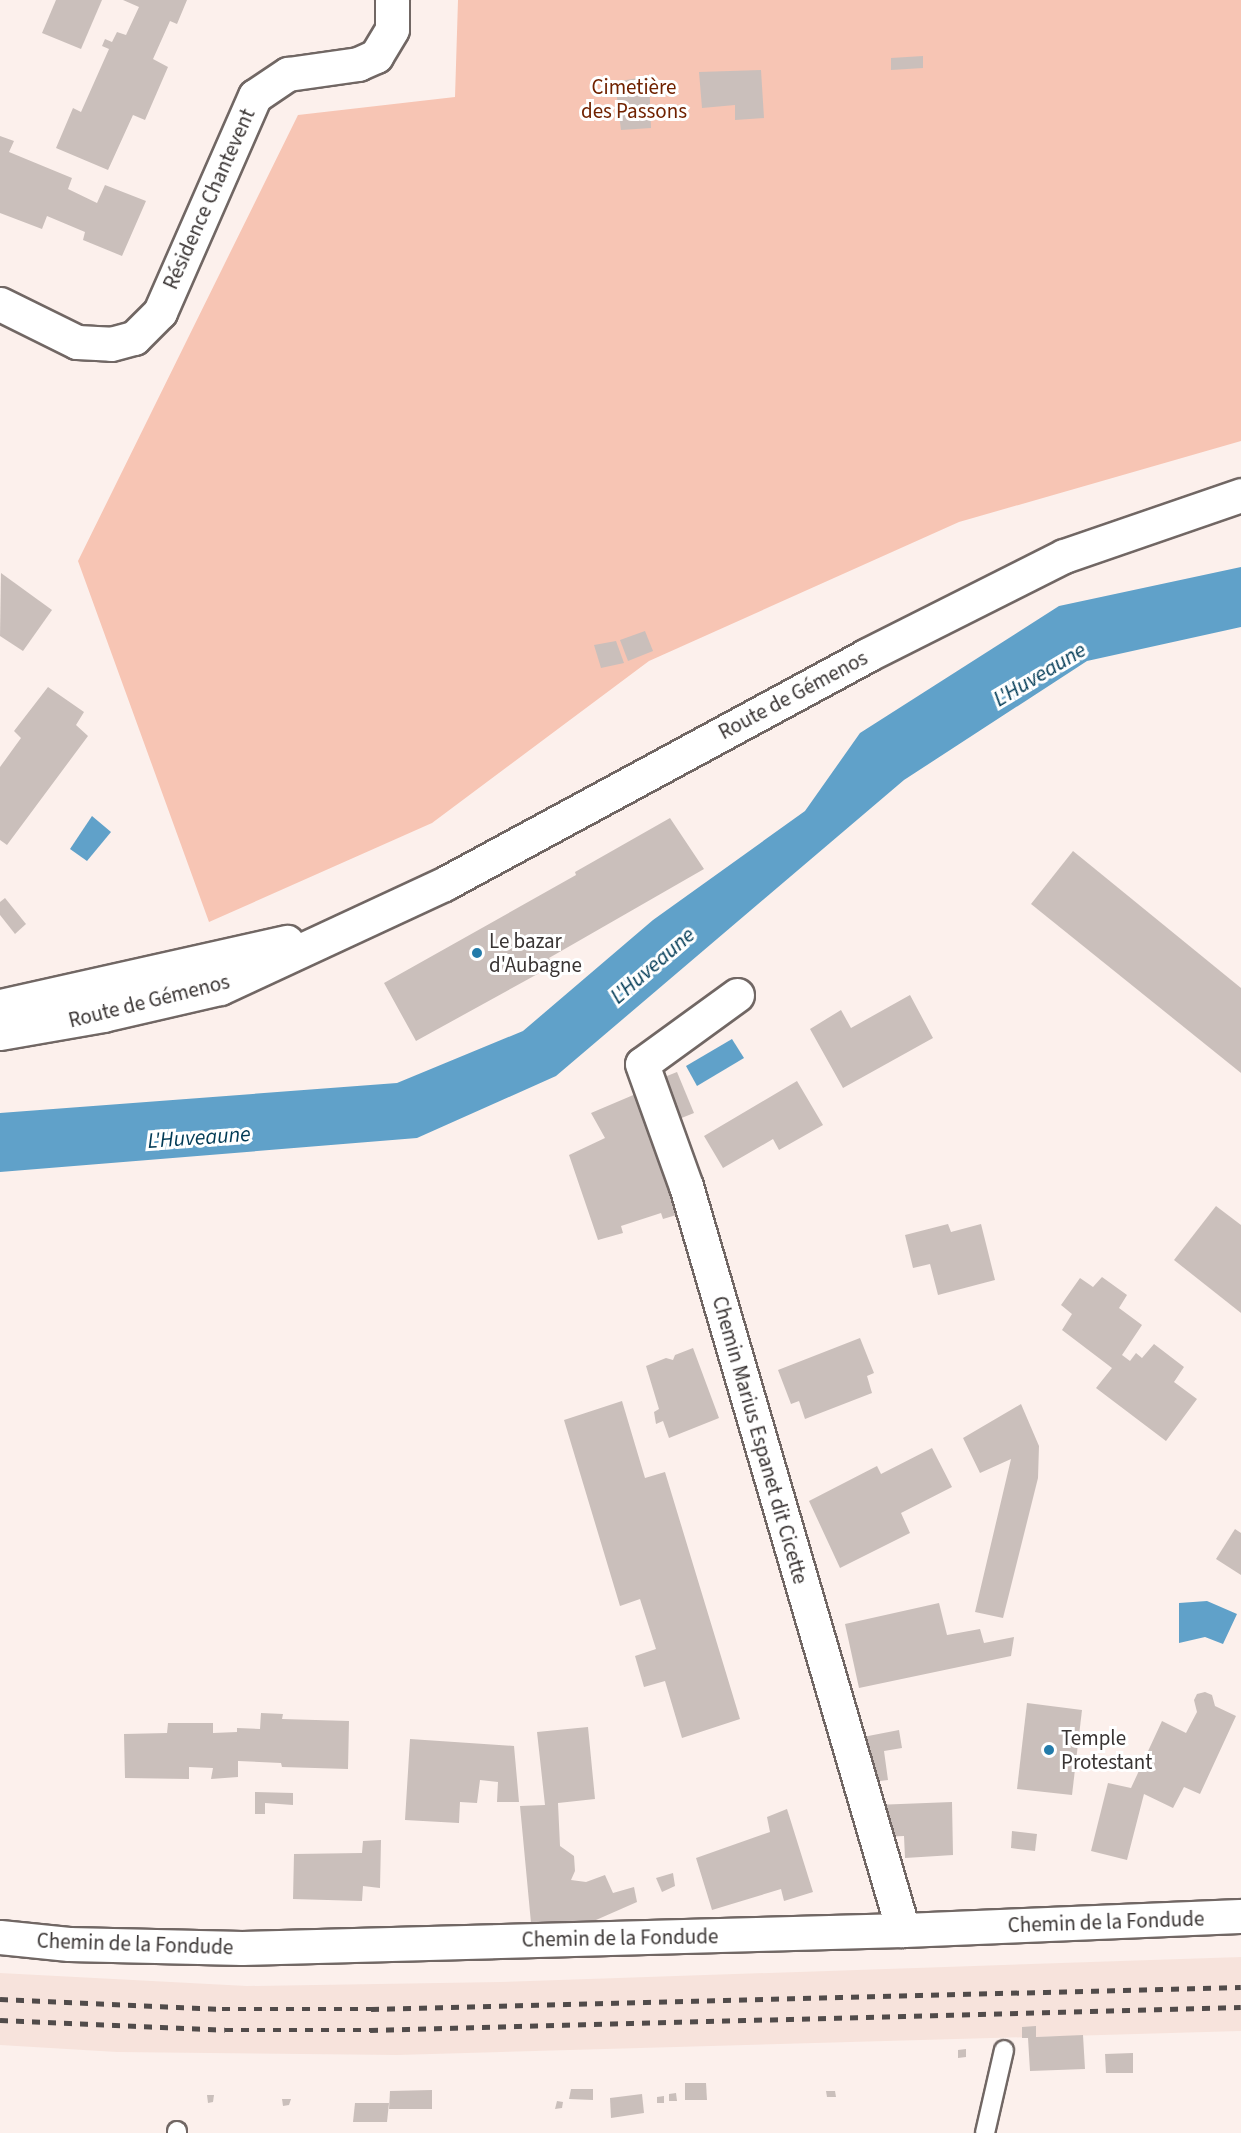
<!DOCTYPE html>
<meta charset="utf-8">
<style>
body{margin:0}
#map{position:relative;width:1241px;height:2133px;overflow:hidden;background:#fcf0ec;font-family:"Source Sans 3",sans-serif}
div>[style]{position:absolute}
.built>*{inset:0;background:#f7e3dc}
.green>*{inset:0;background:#f7c5b4}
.water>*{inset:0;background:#60a1c9}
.building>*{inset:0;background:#cabfbb}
.roads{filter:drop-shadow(2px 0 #716764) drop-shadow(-2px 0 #716764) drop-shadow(0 2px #716764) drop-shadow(0 -2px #716764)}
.lane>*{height:18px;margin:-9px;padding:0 9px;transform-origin:9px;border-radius:9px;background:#fff}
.street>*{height:33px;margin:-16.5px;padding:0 16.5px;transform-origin:16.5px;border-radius:16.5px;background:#fff}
.secondary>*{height:33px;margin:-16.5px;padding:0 16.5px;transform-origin:16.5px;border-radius:16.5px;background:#fff}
.rail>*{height:4.5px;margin-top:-2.25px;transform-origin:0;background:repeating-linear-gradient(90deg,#514b4a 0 8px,transparent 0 16px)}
.dots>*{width:16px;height:16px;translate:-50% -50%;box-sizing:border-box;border:3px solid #fff;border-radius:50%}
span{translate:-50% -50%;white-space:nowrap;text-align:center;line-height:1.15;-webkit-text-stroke:6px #fff;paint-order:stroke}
.park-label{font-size:21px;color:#712200}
.street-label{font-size:21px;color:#393433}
.poi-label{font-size:21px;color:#393433}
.left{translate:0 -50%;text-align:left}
.water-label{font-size:22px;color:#013a55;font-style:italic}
</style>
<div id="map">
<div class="built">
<i style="clip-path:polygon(1241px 1957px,1241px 2031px,397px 2055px,117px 2052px,0 2045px,0 1973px,247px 1986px,501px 1982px)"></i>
</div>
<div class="green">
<i style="clip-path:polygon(458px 0,1241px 0,1241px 441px,959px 522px,649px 661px,432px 823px,209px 922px,78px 561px,298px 115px,455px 97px)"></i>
</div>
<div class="water">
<i style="clip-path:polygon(1241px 567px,1241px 627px,1087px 661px,904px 780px,556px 1076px,417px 1138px,0 1172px,0 1113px,397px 1083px,523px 1031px,653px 920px,805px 811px,860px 733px,1059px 606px)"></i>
<i style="clip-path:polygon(92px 816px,111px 832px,87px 861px,70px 849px)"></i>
<i style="clip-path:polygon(732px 1039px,744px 1058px,697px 1086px,686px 1066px)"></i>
<i style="clip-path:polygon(1207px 1601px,1237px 1614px,1223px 1644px,1205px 1637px,1179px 1643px,1179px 1603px)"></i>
</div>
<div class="building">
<i style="clip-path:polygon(56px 0,102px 0,81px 49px,42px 33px)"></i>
<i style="clip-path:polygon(123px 0,187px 0,177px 24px,170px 21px,153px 59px,168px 67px,145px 120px,133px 115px,108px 170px,56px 148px,73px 108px,81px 112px,109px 49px,102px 46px,105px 39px,112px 42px,117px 32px,126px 35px,139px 7px)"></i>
<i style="clip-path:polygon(923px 56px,923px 68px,891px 70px,891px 58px)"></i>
<i style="clip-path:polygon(761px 70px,764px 118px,735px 120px,735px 105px,702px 108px,699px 72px)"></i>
<i style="clip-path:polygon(649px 76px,651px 128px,621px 130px,615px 82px)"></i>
<i style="clip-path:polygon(0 136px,14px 141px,9px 152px,72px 178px,68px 189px,97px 203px,105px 185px,146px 201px,122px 256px,83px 240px,85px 232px,47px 216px,42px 229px,0 213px)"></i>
<i style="clip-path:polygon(1px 573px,52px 610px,23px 651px,0 636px)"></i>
<i style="clip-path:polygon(645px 631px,653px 651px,628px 661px,620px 640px)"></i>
<i style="clip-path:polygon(616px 641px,624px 663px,601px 668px,594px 645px)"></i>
<i style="clip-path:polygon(48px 687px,84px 712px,76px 725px,88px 736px,7px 845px,0 840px,0 767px,21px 738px,14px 731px)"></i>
<i style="clip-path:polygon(670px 818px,704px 869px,549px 958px,554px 965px,416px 1041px,384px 983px,576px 875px,575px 872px)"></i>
<i style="clip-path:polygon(1073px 851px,1241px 988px,1241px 1073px,1031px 904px)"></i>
<i style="clip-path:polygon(5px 898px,26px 924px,15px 934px,0 915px,0 902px)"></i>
<i style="clip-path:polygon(910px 995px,933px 1038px,843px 1088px,810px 1029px,841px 1010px,851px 1028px)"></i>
<i style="clip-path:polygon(677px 1072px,694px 1113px,674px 1121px,657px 1080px)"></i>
<i style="clip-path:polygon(797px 1081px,823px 1125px,779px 1150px,773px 1139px,723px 1168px,704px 1136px)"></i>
<i style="clip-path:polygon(638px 1093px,683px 1213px,663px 1219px,661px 1213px,621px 1226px,623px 1233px,598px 1240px,569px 1155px,605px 1138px,591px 1113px)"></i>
<i style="clip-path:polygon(1216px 1206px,1241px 1225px,1241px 1313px,1174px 1260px)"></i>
<i style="clip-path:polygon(948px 1224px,951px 1232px,981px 1224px,995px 1280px,938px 1295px,930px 1264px,913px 1268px,905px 1235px)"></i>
<i style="clip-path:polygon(1102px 1277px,1127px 1295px,1119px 1308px,1142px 1325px,1122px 1355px,1130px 1361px,1136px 1353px,1142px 1358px,1154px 1344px,1184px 1367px,1174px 1382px,1197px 1399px,1166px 1441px,1096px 1388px,1112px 1368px,1062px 1330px,1072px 1314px,1061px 1305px,1080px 1278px,1093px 1287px)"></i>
<i style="clip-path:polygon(860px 1338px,874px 1373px,867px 1376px,872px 1393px,805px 1419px,799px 1401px,791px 1404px,778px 1370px)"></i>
<i style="clip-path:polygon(693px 1348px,719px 1418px,669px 1438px,663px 1421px,656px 1424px,654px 1412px,659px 1409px,646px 1366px,666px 1358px,673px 1360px,675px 1355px)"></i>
<i style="clip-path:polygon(622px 1401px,645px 1478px,665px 1472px,740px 1719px,682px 1738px,665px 1681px,644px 1687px,635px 1656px,656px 1649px,640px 1599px,620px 1606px,564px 1420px)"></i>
<i style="clip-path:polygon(1021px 1404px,1039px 1446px,1038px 1478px,1003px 1618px,975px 1612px,1011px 1459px,980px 1473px,963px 1438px)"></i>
<i style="clip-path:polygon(932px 1448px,952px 1487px,901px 1513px,910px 1533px,840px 1568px,809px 1501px,877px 1466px,881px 1474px)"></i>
<i style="clip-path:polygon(1235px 1529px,1241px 1533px,1241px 1575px,1216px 1559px)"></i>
<i style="clip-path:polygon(939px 1603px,947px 1635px,980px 1629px,984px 1643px,1014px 1637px,1011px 1656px,859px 1688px,845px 1624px)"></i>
<i style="clip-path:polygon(1205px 1692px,1212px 1695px,1215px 1706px,1236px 1716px,1200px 1794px,1184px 1787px,1173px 1808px,1144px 1794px,1127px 1860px,1091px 1851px,1108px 1783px,1131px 1788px,1162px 1721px,1186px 1733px,1197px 1712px,1194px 1700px,1197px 1694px)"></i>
<i style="clip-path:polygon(1027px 1703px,1082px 1710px,1072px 1795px,1017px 1789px)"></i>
<i style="clip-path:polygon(261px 1713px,283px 1714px,282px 1719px,349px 1721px,348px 1769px,282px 1767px,281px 1763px,238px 1761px,238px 1777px,211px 1779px,213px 1768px,189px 1767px,189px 1779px,125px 1778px,124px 1734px,167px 1733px,168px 1723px,213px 1723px,213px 1733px,237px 1732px,237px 1728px,260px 1729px)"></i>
<i style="clip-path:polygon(588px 1727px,595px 1799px,558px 1803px,560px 1846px,574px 1856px,575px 1871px,571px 1880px,586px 1882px,605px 1875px,613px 1893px,634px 1887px,637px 1902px,596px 1920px,531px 1923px,520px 1806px,545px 1805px,537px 1732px)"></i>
<i style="clip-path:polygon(899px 1730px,902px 1748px,884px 1751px,888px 1780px,872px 1782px,863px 1737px)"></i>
<i style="clip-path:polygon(410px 1739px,514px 1746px,519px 1802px,497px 1802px,498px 1782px,480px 1780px,477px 1803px,460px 1802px,459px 1823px,405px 1820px)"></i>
<i style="clip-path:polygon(255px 1792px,293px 1793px,293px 1805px,265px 1803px,265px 1814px,255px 1814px)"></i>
<i style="clip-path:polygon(952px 1802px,953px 1855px,905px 1858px,904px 1836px,881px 1837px,875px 1805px)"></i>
<i style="clip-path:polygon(787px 1809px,813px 1892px,784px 1901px,781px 1889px,712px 1910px,696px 1858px,770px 1832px,767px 1817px)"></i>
<i style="clip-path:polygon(1012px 1831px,1037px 1834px,1035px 1851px,1011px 1848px)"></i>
<i style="clip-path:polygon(381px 1840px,380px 1888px,363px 1886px,362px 1901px,293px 1899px,294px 1854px,362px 1853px,363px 1841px)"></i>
<i style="clip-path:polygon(673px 1873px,675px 1886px,662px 1892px,656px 1878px)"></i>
<i style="clip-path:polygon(1036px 2026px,1036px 2037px,1083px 2035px,1085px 2069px,1030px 2071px,1028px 2038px,1022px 2038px,1022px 2027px)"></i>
<i style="clip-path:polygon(966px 2049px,966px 2057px,958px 2058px,958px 2050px)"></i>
<i style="clip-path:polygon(1133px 2053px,1133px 2073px,1106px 2073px,1105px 2054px)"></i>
<i style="clip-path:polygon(685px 2083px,706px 2083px,707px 2100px,685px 2100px)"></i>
<i style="clip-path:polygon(571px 2089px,593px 2089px,593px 2100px,569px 2099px)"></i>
<i style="clip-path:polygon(432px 2090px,432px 2109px,389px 2109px,390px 2091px)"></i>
<i style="clip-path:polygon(826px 2091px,835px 2091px,836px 2097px,827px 2097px)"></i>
<i style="clip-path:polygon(676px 2093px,677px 2101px,669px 2101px,669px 2094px)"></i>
<i style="clip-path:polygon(642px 2094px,644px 2113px,611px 2118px,610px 2098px)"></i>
<i style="clip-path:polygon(207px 2095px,214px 2095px,213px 2102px,208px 2103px)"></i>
<i style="clip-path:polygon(664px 2096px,664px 2103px,657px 2103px,657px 2097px)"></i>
<i style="clip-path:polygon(282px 2099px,291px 2099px,289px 2105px,283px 2106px)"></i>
<i style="clip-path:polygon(557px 2101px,563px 2102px,562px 2108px,555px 2109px)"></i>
<i style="clip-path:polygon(355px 2103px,389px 2103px,387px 2122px,353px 2122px)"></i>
</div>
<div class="roads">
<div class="lane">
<i style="left:177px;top:2133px;width:2px;rotate:-90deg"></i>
<i style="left:985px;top:2133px;width:85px;rotate:-77.1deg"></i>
</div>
<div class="street">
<i style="left:0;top:304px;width:86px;rotate:26.3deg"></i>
<i style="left:77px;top:342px;width:34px;rotate:3deg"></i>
<i style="left:111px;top:344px;width:24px;rotate:-15deg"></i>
<i style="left:134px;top:338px;width:37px;rotate:-45deg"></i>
<i style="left:160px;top:312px;width:236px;rotate:-66.3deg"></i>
<i style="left:255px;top:96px;width:40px;rotate:-34deg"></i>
<i style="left:288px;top:74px;width:71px;rotate:-8.1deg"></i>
<i style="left:358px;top:64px;width:20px;rotate:-24deg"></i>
<i style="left:376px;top:56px;width:31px;rotate:-59deg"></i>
<i style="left:392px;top:29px;width:29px;rotate:-90deg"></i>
<i style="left:737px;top:995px;width:117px;rotate:144deg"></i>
<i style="left:642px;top:1064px;width:130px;rotate:70.2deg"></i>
<i style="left:686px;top:1186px;width:775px;rotate:73.74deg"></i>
<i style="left:0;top:1937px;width:69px;rotate:5.8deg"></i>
<i style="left:69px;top:1944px;width:173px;rotate:1.3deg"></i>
<i style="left:242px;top:1948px;width:661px;rotate:-1.56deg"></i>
<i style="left:903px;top:1930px;width:338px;rotate:-2.4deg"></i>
</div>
<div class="secondary">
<i style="left:0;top:1006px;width:294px;rotate:-12.6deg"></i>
<i style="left:0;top:1033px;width:105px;rotate:-9.9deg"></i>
<i style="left:103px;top:1015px;width:120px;rotate:-13deg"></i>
<i style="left:220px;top:988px;width:247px;rotate:-24.9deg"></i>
<i style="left:444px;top:884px;width:481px;rotate:-28.4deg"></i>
<i style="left:867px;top:655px;width:220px;rotate:-26.7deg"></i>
<i style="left:1064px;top:556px;width:187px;rotate:-19deg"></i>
</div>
</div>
<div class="rail">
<i style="left:0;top:1999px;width:222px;rotate:2.6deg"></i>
<i style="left:222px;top:2009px;width:149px"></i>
<i style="left:371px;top:2009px;width:870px;rotate:-1.45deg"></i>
<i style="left:0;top:2020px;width:225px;rotate:2.5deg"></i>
<i style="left:225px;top:2030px;width:145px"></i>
<i style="left:370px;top:2030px;width:871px;rotate:-1.51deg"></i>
</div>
<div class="dots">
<i style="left:477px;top:953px;background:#237baa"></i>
<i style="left:1049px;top:1750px;background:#237baa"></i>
</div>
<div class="park-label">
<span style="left:634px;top:99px">Cimetière<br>des Passons</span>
</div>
<div class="street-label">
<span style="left:209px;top:199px;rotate:-66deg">Résidence Chantevent</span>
<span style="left:793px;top:695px;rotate:-28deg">Route de Gémenos</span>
<span style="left:149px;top:1001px;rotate:-14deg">Route de Gémenos</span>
<span style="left:760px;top:1440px;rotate:74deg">Chemin Marius Espanet dit Cicette</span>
<span style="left:1106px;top:1922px;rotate:-2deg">Chemin de la Fondude</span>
<span style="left:620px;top:1938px;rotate:-1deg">Chemin de la Fondude</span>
<span style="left:135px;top:1944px;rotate:2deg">Chemin de la Fondude</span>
</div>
<div class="poi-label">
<span class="left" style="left:489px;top:953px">Le bazar<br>d'Aubagne</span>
<span class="left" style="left:1061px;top:1750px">Temple<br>Protestant</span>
</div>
<div class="water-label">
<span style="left:1040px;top:675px;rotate:-31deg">L'Huveaune</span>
<span style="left:653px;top:966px;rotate:-41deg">L'Huveaune</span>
<span style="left:199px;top:1138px;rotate:-4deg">L'Huveaune</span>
</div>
</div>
